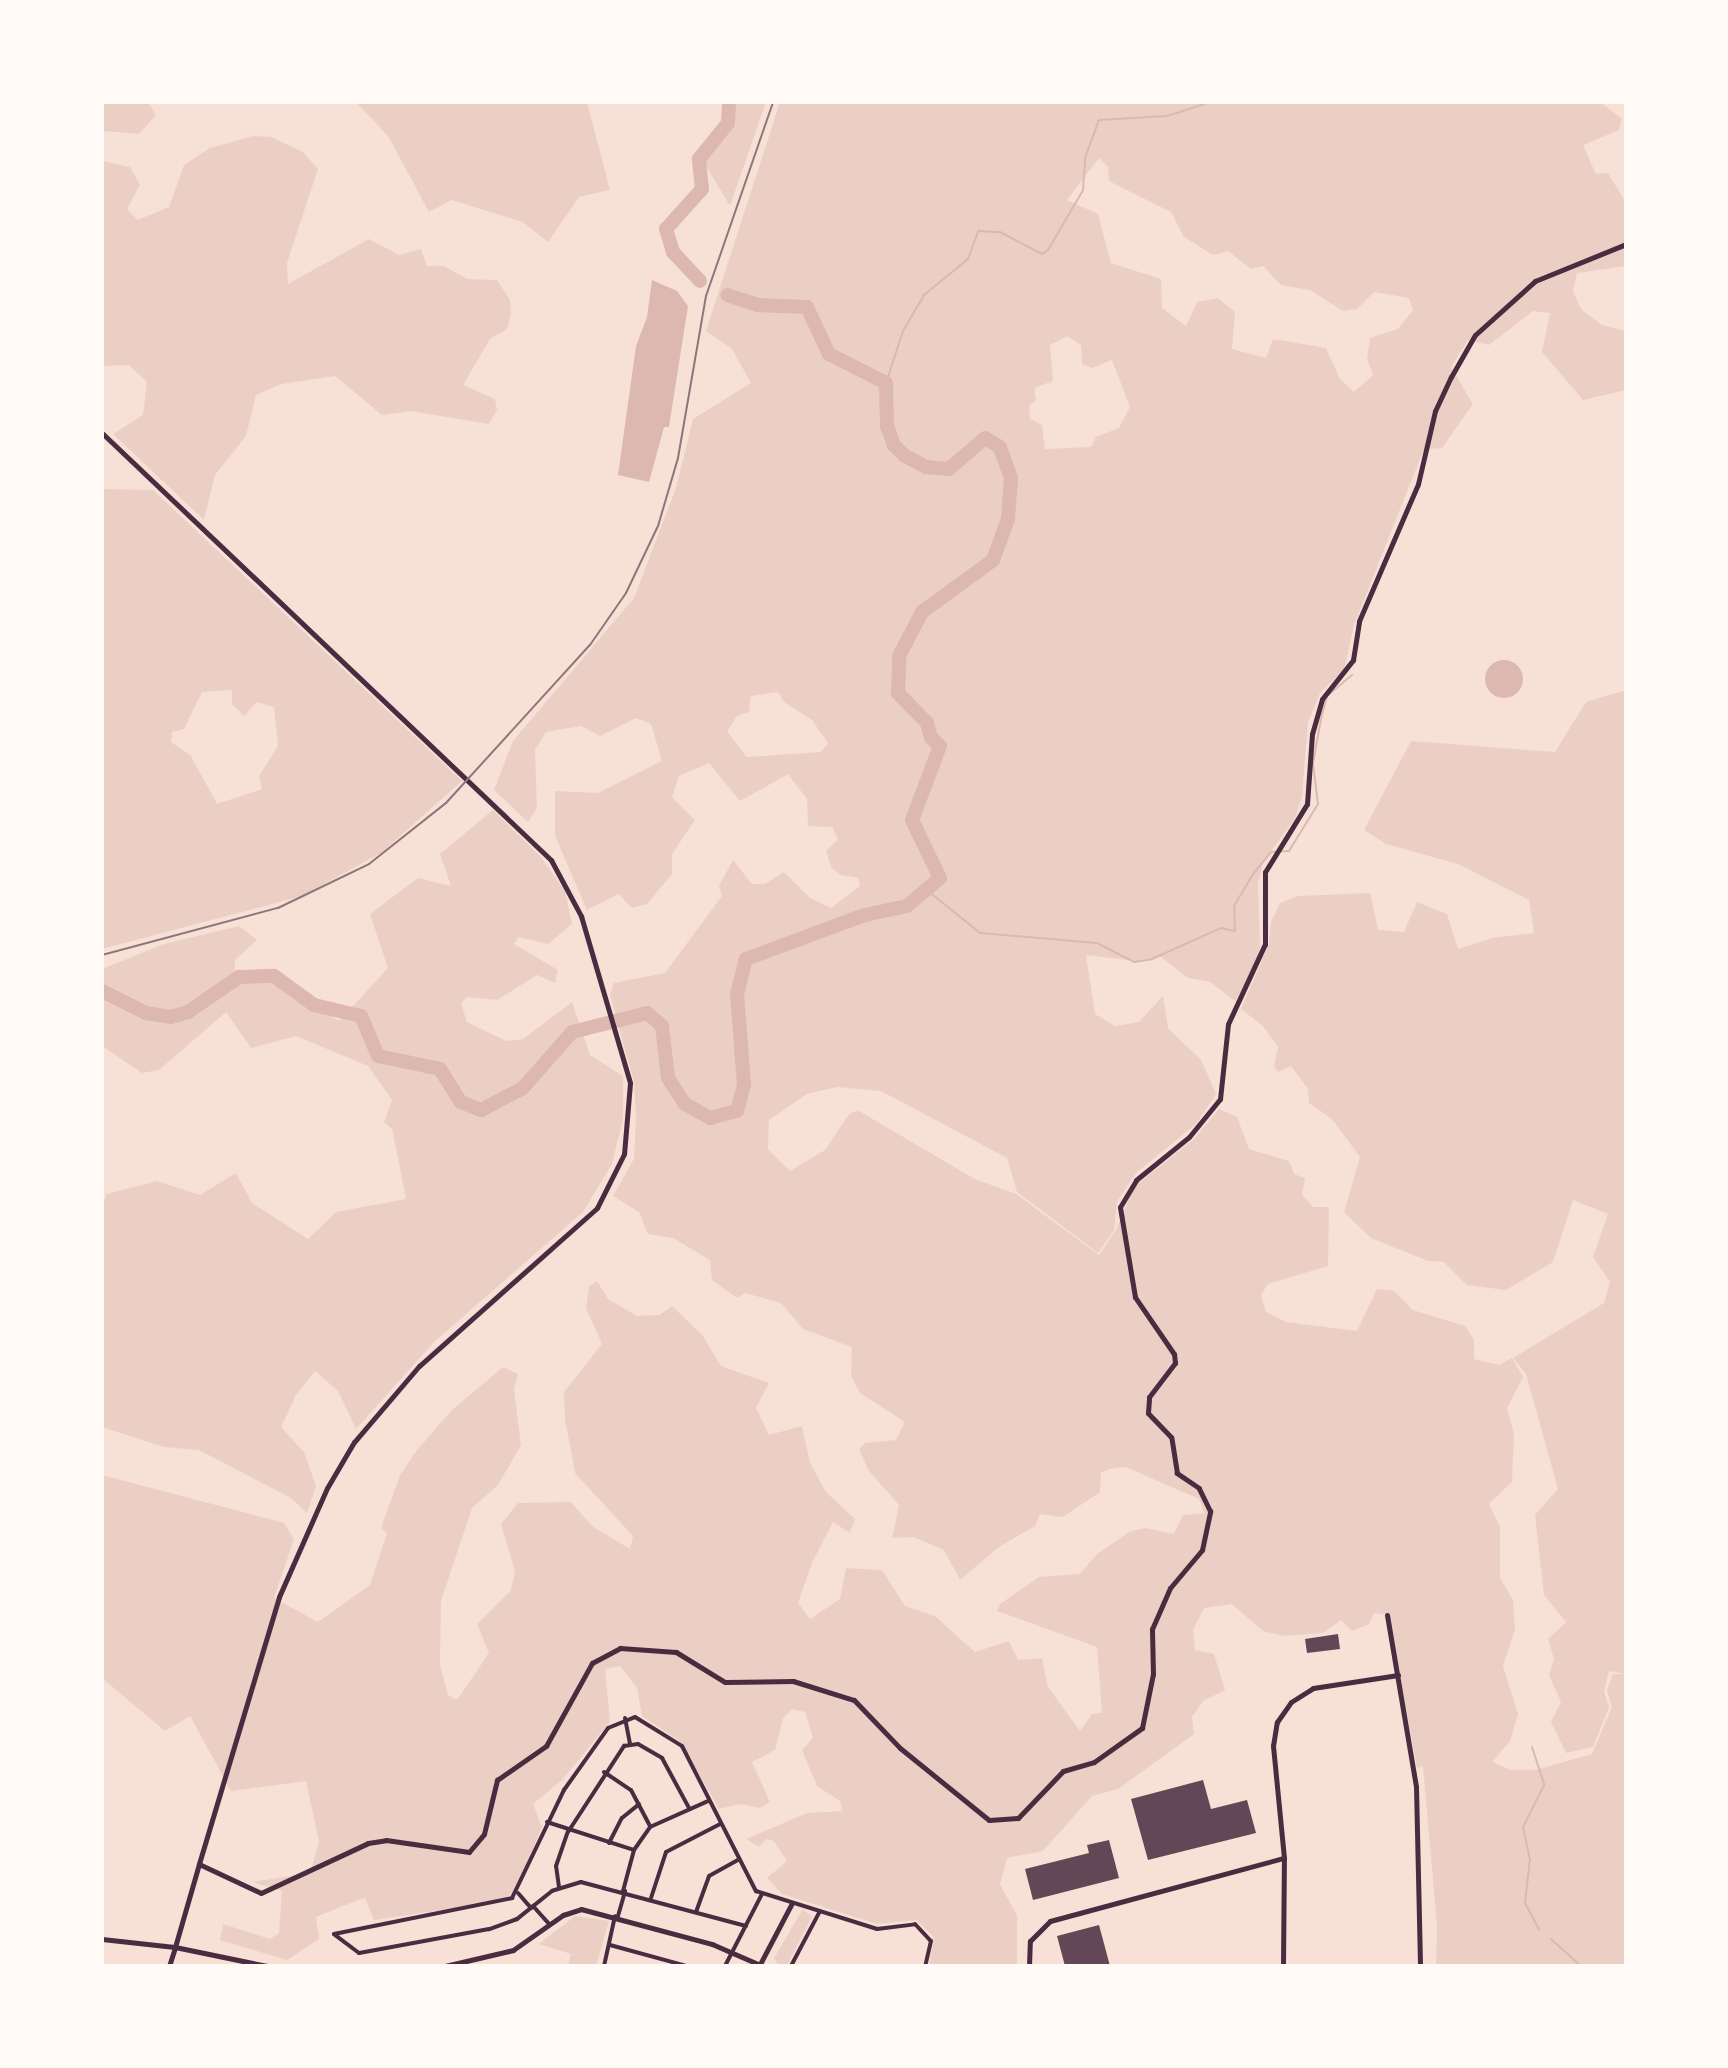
<!DOCTYPE html>
<style>
body{margin:0}
#map{position:relative;width:1728px;height:2068px;overflow:hidden;background:#f7e1d7;font-family:"Open Sans",sans-serif}
div>[style]{position:absolute}
.green>*{inset:0;background:#ebcfc5}
.water>*{inset:0;background:#dcb8b0}
.round{border-radius:50%}
.stream>*{height:2px;margin:-1px;padding:0 1px;transform-origin:1px;border-radius:1px;background:#dcb8b0}
.river>*{height:14px;margin:-7px;padding:0 7px;transform-origin:7px;border-radius:7px;background:#dcb8b0}
.building>*{inset:0;background:#644757}
.minor>*{height:4px;margin:-2px;padding:0 2px;transform-origin:2px;border-radius:2px;background:#4a2c40}
.tertiary>*{height:5px;margin:-2.5px;padding:0 2.5px;transform-origin:2.5px;border-radius:2.5px;background:#4a2c40}
.secondary>*{height:5px;margin:-2.5px;padding:0 2.5px;transform-origin:2.5px;border-radius:2.5px;background:#4a2c40}
.rail>*{height:2px;margin:-1px;padding:0 1px;transform-origin:1px;border-radius:1px;background:#8f747c}
span{translate:-50% -50%;white-space:nowrap;text-align:center;line-height:1.15;-webkit-text-stroke:7px #fffaf5;paint-order:stroke}
.frame{position:absolute;inset:0;border:104px solid #fffaf5;pointer-events:none}
</style>
<div id="map">
<div class="green">
<i style="clip-path:polygon(102px 102px,148px 102px,156px 115px,139px 134px,102px 131px)"></i>
<i style="clip-path:polygon(356px 102px,587px 102px,610px 190px,579px 197px,548px 242px,523px 222px,452px 200px,429px 212px,388px 136px)"></i>
<i style="clip-path:polygon(732px 102px,766px 102px,730px 206px,703px 161px,730px 120px)"></i>
<i style="clip-path:polygon(evenodd,780px 102px,1600px 102px,1622px 119px,1619px 130px,1583px 145px,1596px 174px,1608px 173px,1626px 203px,1626px 266px,1577px 273px,1573px 291px,1581px 309px,1602px 325px,1626px 331px,1626px 390px,1583px 400px,1542px 352px,1550px 313px,1533px 311px,1489px 345px,1468px 340px,1451px 367px,1473px 404px,1442px 448px,1424px 449px,1354px 625px,1344px 670px,1320px 693px,1308px 722px,1302px 797px,1295px 818px,1263px 862px,1258px 884px,1260px 949px,1249px 981px,1235px 1001px,1210px 982px,1188px 978px,1161px 957px,1136px 961px,1086px 955px,1095px 1014px,1115px 1026px,1139px 1022px,1163px 996px,1168px 1028px,1201px 1060px,1216px 1094px,1196px 1124px,1136px 1173px,1117px 1202px,1114px 1230px,1098px 1253px,1017px 1192px,1007px 1158px,881px 1091px,837px 1087px,807px 1094px,769px 1120px,768px 1149px,790px 1171px,825px 1150px,850px 1113px,859px 1111px,975px 1179px,1016px 1194px,1099px 1255px,1116px 1230px,1134px 1187px,1194px 1139px,1219px 1109px,1237px 1117px,1249px 1149px,1289px 1161px,1294px 1174px,1305px 1178px,1302px 1195px,1313px 1207px,1329px 1207px,1328px 1266px,1268px 1284px,1261px 1295px,1266px 1312px,1286px 1322px,1357px 1331px,1377px 1289px,1394px 1291px,1413px 1310px,1465px 1326px,1474px 1340px,1474px 1359px,1499px 1365px,1512px 1358px,1523px 1377px,1507px 1408px,1514px 1434px,1512px 1482px,1489px 1504px,1500px 1527px,1500px 1578px,1513px 1600px,1515px 1630px,1503px 1666px,1518px 1714px,1510px 1741px,1492px 1762px,1511px 1770px,1536px 1770px,1592px 1754px,1612px 1707px,1607px 1690px,1613px 1674px,1624px 1674px,1609px 1671px,1604px 1692px,1609px 1707px,1593px 1747px,1566px 1753px,1551px 1722px,1561px 1702px,1549px 1675px,1554px 1659px,1548px 1639px,1566px 1622px,1544px 1595px,1535px 1515px,1558px 1489px,1526px 1374px,1513px 1358px,1604px 1303px,1610px 1282px,1593px 1257px,1608px 1214px,1573px 1200px,1553px 1262px,1506px 1290px,1467px 1285px,1444px 1262px,1428px 1261px,1371px 1238px,1344px 1212px,1360px 1157px,1332px 1119px,1309px 1103px,1308px 1089px,1291px 1066px,1278px 1072px,1274px 1066px,1278px 1047px,1263px 1026px,1241px 1009px,1269px 944px,1271px 922px,1280px 903px,1298px 896px,1370px 893px,1378px 930px,1404px 932px,1417px 902px,1447px 914px,1458px 949px,1492px 938px,1534px 933px,1529px 900px,1458px 864px,1386px 844px,1364px 830px,1411px 741px,1555px 752px,1586px 702px,1626px 690px,1626px 1966px,1436px 1966px,1437px 1926px,1423px 1766px,1417px 1768px,1389px 1615px,1374px 1613px,1369px 1624px,1352px 1631px,1341px 1620px,1323px 1633px,1284px 1636px,1263px 1631px,1232px 1604px,1204px 1608px,1193px 1630px,1195px 1650px,1214px 1654px,1225px 1690px,1203px 1701px,1192px 1717px,1194px 1734px,1118px 1789px,1092px 1796px,1043px 1851px,1007px 1858px,1000px 1884px,1017px 1916px,1017px 1966px,929px 1966px,934px 1937px,916px 1920px,877px 1924px,782px 1894px,767px 1878px,787px 1861px,774px 1841px,766px 1839px,759px 1847px,746px 1839px,807px 1813px,842px 1811px,840px 1801px,817px 1786px,802px 1750px,813px 1738px,805px 1712px,792px 1709px,783px 1718px,775px 1750px,752px 1762px,770px 1802px,760px 1808px,740px 1804px,719px 1809px,681px 1742px,642px 1716px,637px 1688px,620px 1666px,605px 1669px,610px 1722px,562px 1780px,533px 1804px,542px 1827px,515px 1893px,501px 1901px,374px 1920px,365px 1898px,358px 1900px,316px 1917px,319px 1939px,287px 1960px,220px 1940px,223px 1924px,270px 1939px,279px 1933px,282px 1891px,252px 1882px,310px 1873px,319px 1842px,306px 1781px,231px 1791px,190px 1716px,165px 1731px,102px 1678px,102px 1475px,284px 1523px,294px 1539px,274px 1598px,318px 1622px,370px 1585px,387px 1533px,381px 1528px,400px 1475px,417px 1450px,452px 1410px,503px 1367px,518px 1374px,514px 1389px,521px 1445px,498px 1485px,472px 1508px,441px 1601px,440px 1665px,448px 1695px,457px 1700px,489px 1653px,477px 1624px,511px 1590px,515px 1571px,501px 1524px,518px 1503px,571px 1502px,592px 1526px,630px 1549px,633px 1536px,575px 1473px,565px 1419px,564px 1392px,602px 1344px,586px 1308px,589px 1286px,597px 1281px,608px 1299px,637px 1316px,659px 1315px,672px 1306px,703px 1336px,721px 1366px,769px 1383px,756px 1408px,769px 1435px,802px 1426px,810px 1463px,826px 1492px,855px 1519px,850px 1533px,833px 1522px,812px 1563px,798px 1603px,810px 1619px,840px 1599px,846px 1568px,882px 1570px,905px 1606px,935px 1616px,975px 1652px,1009px 1641px,1018px 1660px,1042px 1658px,1048px 1687px,1080px 1731px,1092px 1714px,1102px 1713px,1097px 1647px,997px 1611px,1000px 1604px,1039px 1577px,1080px 1574px,1097px 1554px,1131px 1531px,1146px 1528px,1174px 1534px,1183px 1515px,1204px 1513px,1199px 1499px,1126px 1467px,1109px 1469px,1101px 1473px,1100px 1492px,1063px 1517px,1040px 1514px,1035px 1526px,999px 1547px,960px 1580px,944px 1550px,913px 1537px,892px 1538px,899px 1505px,869px 1471px,859px 1449px,865px 1443px,896px 1440px,905px 1422px,860px 1393px,851px 1376px,852px 1347px,803px 1329px,781px 1303px,745px 1293px,737px 1298px,712px 1280px,710px 1260px,673px 1238px,648px 1234px,639px 1212px,613px 1196px,634px 1159px,636px 1118px,634px 1082px,610px 995px,614px 983px,665px 973px,722px 896px,719px 886px,733px 860px,752px 884px,765px 884px,784px 872px,810px 898px,831px 908px,860px 886px,858px 878px,841px 875px,831px 867px,826px 851px,838px 839px,832px 827px,808px 826px,807px 799px,788px 774px,740px 801px,709px 763px,679px 776px,672px 797px,695px 820px,672px 854px,672px 874px,647px 904px,632px 908px,619px 894px,587px 910px,555px 836px,555px 791px,598px 793px,662px 761px,651px 724px,636px 718px,600px 736px,581px 726px,546px 732px,535px 750px,537px 808px,528px 822px,494px 790px,513px 741px,634px 598px,676px 488px,693px 419px,751px 383px,732px 349px,706px 331px,780px 102px,1099px 158px,1108px 167px,1109px 181px,1171px 212px,1184px 237px,1213px 255px,1228px 251px,1251px 269px,1263px 266px,1281px 285px,1310px 290px,1343px 311px,1357px 309px,1374px 292px,1409px 298px,1413px 310px,1398px 329px,1370px 338px,1367px 359px,1373px 375px,1354px 392px,1340px 379px,1326px 348px,1273px 339px,1266px 358px,1232px 349px,1235px 312px,1218px 298px,1197px 302px,1186px 326px,1162px 308px,1161px 279px,1111px 263px,1098px 214px,1067px 200px,1099px 158px,780px 102px,1067px 336px,1081px 345px,1082px 364px,1092px 368px,1112px 360px,1130px 407px,1119px 428px,1096px 437px,1091px 447px,1045px 449px,1042px 425px,1030px 419px,1029px 406px,1036px 400px,1034px 388px,1053px 381px,1050px 345px,1067px 336px,780px 102px,778px 692px,784px 702px,812px 720px,828px 743px,821px 752px,747px 757px,727px 731px,737px 716px,749px 712px,751px 696px,778px 692px)"></i>
<i style="clip-path:polygon(253px 136px,271px 137px,303px 152px,318px 169px,287px 263px,288px 284px,369px 239px,399px 255px,421px 249px,427px 266px,444px 266px,467px 279px,497px 280px,510px 300px,511px 314px,507px 329px,490px 339px,463px 385px,495px 399px,497px 410px,489px 424px,411px 411px,382px 415px,335px 376px,281px 384px,256px 395px,246px 436px,215px 475px,204px 520px,113px 434px,143px 415px,147px 382px,129px 365px,102px 366px,102px 161px,130px 167px,140px 185px,127px 209px,138px 220px,169px 207px,184px 165px,210px 148px)"></i>
<i style="clip-path:polygon(evenodd,102px 489px,153px 490px,462px 781px,381px 853px,302px 896px,102px 949px,102px 489px,232px 690px,232px 704px,244px 716px,257px 702px,274px 707px,278px 746px,259px 776px,262px 789px,217px 804px,191px 756px,171px 742px,172px 732px,184px 729px,202px 692px,232px 690px)"></i>
<i style="clip-path:polygon(493px 810px,541px 857px,565px 891px,572px 924px,548px 944px,518px 937px,514px 944px,558px 970px,555px 983px,537px 975px,497px 1000px,467px 997px,461px 1003px,467px 1022px,506px 1041px,523px 1039px,572px 1002px,590px 1055px,623px 1076px,623px 1119px,612px 1164px,583px 1212px,435px 1341px,356px 1429px,338px 1391px,315px 1371px,296px 1395px,281px 1427px,304px 1452px,316px 1486px,307px 1513px,291px 1498px,199px 1450px,164px 1447px,102px 1427px,102px 1205px,107px 1194px,157px 1181px,200px 1195px,236px 1173px,252px 1203px,308px 1239px,336px 1212px,406px 1199px,392px 1129px,384px 1122px,392px 1100px,368px 1066px,296px 1036px,251px 1048px,226px 1012px,159px 1070px,142px 1073px,102px 1046px,102px 969px,164px 944px,239px 926px,257px 940px,235px 960px,234px 973px,279px 984px,339px 1021px,388px 968px,370px 914px,418px 878px,451px 886px,440px 854px)"></i>
<i style="clip-path:polygon(803px 1909px,812px 1917px,787px 1965px,779px 1966px,774px 1958px)"></i>
<i style="clip-path:polygon(575px 1916px,609px 1921px,596px 1966px,568px 1966px,571px 1954px,539px 1944px)"></i>
</div>
<div class="water">
<i style="clip-path:polygon(652px 280px,677px 291px,688px 306px,669px 427px,664px 427px,649px 482px,618px 475px,636px 346px,647px 317px)"></i>
<i class="round" style="left:1485px;top:660px;width:38px;height:38px"></i>
</div>
<div class="stream">
<i style="left:886px;top:383px;width:55px;rotate:-71.9deg"></i>
<i style="left:903px;top:331px;width:42px;rotate:-59.7deg"></i>
<i style="left:924px;top:295px;width:57px;rotate:-39.3deg"></i>
<i style="left:968px;top:259px;width:30px;rotate:-70deg"></i>
<i style="left:978px;top:231px;width:22px;rotate:3deg"></i>
<i style="left:1000px;top:232px;width:47px;rotate:27.6deg"></i>
<i style="left:1042px;top:254px;width:7px;rotate:-34deg"></i>
<i style="left:1048px;top:250px;width:69px;rotate:-59.7deg"></i>
<i style="left:1083px;top:190px;width:32px;rotate:-86deg"></i>
<i style="left:1085px;top:158px;width:40px;rotate:-69.8deg"></i>
<i style="left:1099px;top:120px;width:68px;rotate:-3.4deg"></i>
<i style="left:1167px;top:116px;width:46px;rotate:-17.7deg"></i>
<i style="left:928px;top:891px;width:67px;rotate:38.9deg"></i>
<i style="left:980px;top:933px;width:117px;rotate:4.9deg"></i>
<i style="left:1097px;top:943px;width:42px;rotate:27.2deg"></i>
<i style="left:1134px;top:962px;width:18px;rotate:-9deg"></i>
<i style="left:1152px;top:959px;width:76px;rotate:-24.2deg"></i>
<i style="left:1221px;top:928px;width:14px;rotate:12deg"></i>
<i style="left:1235px;top:931px;width:25px;rotate:-92deg"></i>
<i style="left:1234px;top:906px;width:39px;rotate:-59deg"></i>
<i style="left:1254px;top:873px;width:27px;rotate:-51deg"></i>
<i style="left:1271px;top:852px;width:18px;rotate:-3deg"></i>
<i style="left:1289px;top:851px;width:55px;rotate:-58.3deg"></i>
<i style="left:1318px;top:804px;width:41px;rotate:-97deg"></i>
<i style="left:1313px;top:763px;width:50px;rotate:-79.6deg"></i>
<i style="left:1322px;top:714px;width:19px;rotate:-74deg"></i>
<i style="left:1327px;top:696px;width:33px;rotate:-40deg"></i>
<i style="left:1532px;top:1747px;width:40px;rotate:72deg"></i>
<i style="left:1544px;top:1785px;width:47px;rotate:116.6deg"></i>
<i style="left:1523px;top:1827px;width:33px;rotate:78deg"></i>
<i style="left:1530px;top:1859px;width:44px;rotate:96.5deg"></i>
<i style="left:1525px;top:1903px;width:30px;rotate:62deg"></i>
<i style="left:1551px;top:1939px;width:40px;rotate:42deg"></i>
</div>
<div class="river">
<i style="left:700px;top:281px;width:40px;rotate:-133deg"></i>
<i style="left:673px;top:252px;width:24px;rotate:-107deg"></i>
<i style="left:666px;top:229px;width:54px;rotate:-48deg"></i>
<i style="left:702px;top:189px;width:30px;rotate:-96deg"></i>
<i style="left:699px;top:159px;width:46px;rotate:-51.1deg"></i>
<i style="left:728px;top:123px;width:21px;rotate:-87deg"></i>
<i style="left:102px;top:991px;width:49px;rotate:26.6deg"></i>
<i style="left:146px;top:1013px;width:25px;rotate:9deg"></i>
<i style="left:171px;top:1017px;width:18px;rotate:-16deg"></i>
<i style="left:188px;top:1012px;width:62px;rotate:-34.5deg"></i>
<i style="left:239px;top:977px;width:35px;rotate:-2deg"></i>
<i style="left:274px;top:976px;width:49px;rotate:35.9deg"></i>
<i style="left:314px;top:1005px;width:48px;rotate:13.2deg"></i>
<i style="left:361px;top:1016px;width:43px;rotate:67deg"></i>
<i style="left:378px;top:1056px;width:63px;rotate:11.8deg"></i>
<i style="left:440px;top:1069px;width:39px;rotate:58deg"></i>
<i style="left:461px;top:1102px;width:22px;rotate:22deg"></i>
<i style="left:481px;top:1110px;width:47px;rotate:-27.6deg"></i>
<i style="left:523px;top:1088px;width:74px;rotate:-48.8deg"></i>
<i style="left:572px;top:1032px;width:77px;rotate:-14.2deg"></i>
<i style="left:647px;top:1013px;width:20px;rotate:41deg"></i>
<i style="left:662px;top:1026px;width:52px;rotate:83.4deg"></i>
<i style="left:668px;top:1078px;width:31px;rotate:57deg"></i>
<i style="left:685px;top:1104px;width:29px;rotate:29deg"></i>
<i style="left:710px;top:1118px;width:28px;rotate:-15deg"></i>
<i style="left:737px;top:1111px;width:27px;rotate:-75deg"></i>
<i style="left:744px;top:1085px;width:91px;rotate:-94.4deg"></i>
<i style="left:737px;top:994px;width:36px;rotate:-76deg"></i>
<i style="left:746px;top:959px;width:127px;rotate:-20.3deg"></i>
<i style="left:865px;top:915px;width:43px;rotate:-12.1deg"></i>
<i style="left:907px;top:906px;width:43px;rotate:-40.3deg"></i>
<i style="left:940px;top:878px;width:64px;rotate:-115.8deg"></i>
<i style="left:912px;top:820px;width:79px;rotate:-69.3deg"></i>
<i style="left:940px;top:746px;width:12px;rotate:-138deg"></i>
<i style="left:931px;top:738px;width:16px;rotate:-105deg"></i>
<i style="left:927px;top:723px;width:42px;rotate:-134deg"></i>
<i style="left:898px;top:693px;width:37px;rotate:-88deg"></i>
<i style="left:899px;top:656px;width:50px;rotate:-62.4deg"></i>
<i style="left:922px;top:612px;width:88px;rotate:-36.2deg"></i>
<i style="left:993px;top:560px;width:44px;rotate:-69.9deg"></i>
<i style="left:1008px;top:519px;width:41px;rotate:-85.8deg"></i>
<i style="left:1011px;top:478px;width:33px;rotate:-110deg"></i>
<i style="left:1000px;top:447px;width:17px;rotate:-149deg"></i>
<i style="left:985px;top:438px;width:48px;rotate:139.3deg"></i>
<i style="left:949px;top:469px;width:23px;rotate:-175deg"></i>
<i style="left:926px;top:467px;width:24px;rotate:-152deg"></i>
<i style="left:905px;top:456px;width:16px;rotate:-135deg"></i>
<i style="left:894px;top:445px;width:20px;rotate:-110deg"></i>
<i style="left:887px;top:426px;width:43px;rotate:-91.3deg"></i>
<i style="left:886px;top:383px;width:64px;rotate:-153deg"></i>
<i style="left:829px;top:354px;width:52px;rotate:-115.1deg"></i>
<i style="left:807px;top:307px;width:49px;rotate:-177.7deg"></i>
<i style="left:758px;top:305px;width:32px;rotate:-162deg"></i>
</div>
<div class="building">
<i style="clip-path:polygon(1338px 1634px,1340px 1649px,1307px 1653px,1305px 1639px)"></i>
<i style="clip-path:polygon(1203px 1780px,1211px 1809px,1247px 1800px,1256px 1833px,1148px 1860px,1131px 1799px)"></i>
<i style="clip-path:polygon(1109px 1840px,1119px 1878px,1033px 1900px,1025px 1869px,1089px 1853px,1087px 1845px)"></i>
<i style="clip-path:polygon(1099px 1925px,1110px 1966px,1065px 1966px,1057px 1936px)"></i>
</div>
<div class="minor">
<i style="left:625px;top:1718px;width:26px;rotate:79deg"></i>
<i style="left:604px;top:1772px;width:32px;rotate:34deg"></i>
<i style="left:631px;top:1790px;width:41px;rotate:62.2deg"></i>
<i style="left:547px;top:1822px;width:91px;rotate:17.8deg"></i>
<i style="left:609px;top:1843px;width:28px;rotate:-63deg"></i>
<i style="left:622px;top:1818px;width:22px;rotate:-39deg"></i>
<i style="left:559px;top:1887px;width:21px;rotate:-98deg"></i>
<i style="left:556px;top:1866px;width:36px;rotate:-71deg"></i>
<i style="left:568px;top:1832px;width:103px;rotate:-56.9deg"></i>
<i style="left:624px;top:1746px;width:14px;rotate:-8deg"></i>
<i style="left:638px;top:1744px;width:28px;rotate:30deg"></i>
<i style="left:662px;top:1758px;width:57px;rotate:61.6deg"></i>
<i style="left:623px;top:1891px;width:42px;rotate:-75deg"></i>
<i style="left:634px;top:1850px;width:28px;rotate:-55deg"></i>
<i style="left:650px;top:1827px;width:64px;rotate:-24.1deg"></i>
<i style="left:518px;top:1893px;width:20px;rotate:49deg"></i>
<i style="left:651px;top:1898px;width:48px;rotate:-71.9deg"></i>
<i style="left:666px;top:1852px;width:61px;rotate:-27.4deg"></i>
<i style="left:533px;top:1906px;width:25px;rotate:48deg"></i>
<i style="left:696px;top:1912px;width:38px;rotate:-70deg"></i>
<i style="left:709px;top:1876px;width:33px;rotate:-29deg"></i>
<i style="left:618px;top:1916px;width:26px;rotate:-74deg"></i>
<i style="left:746px;top:1926px;width:171px;rotate:-165.1deg"></i>
<i style="left:581px;top:1882px;width:30px;rotate:163deg"></i>
<i style="left:552px;top:1891px;width:45px;rotate:141.3deg"></i>
<i style="left:517px;top:1919px;width:30px;rotate:160deg"></i>
<i style="left:489px;top:1929px;width:132px;rotate:169.5deg"></i>
<i style="left:359px;top:1953px;width:31px;rotate:-143deg"></i>
<i style="left:334px;top:1934px;width:182px;rotate:-11.4deg"></i>
<i style="left:512px;top:1898px;width:120px;rotate:-64.3deg"></i>
<i style="left:564px;top:1790px;width:76px;rotate:-54.6deg"></i>
<i style="left:608px;top:1728px;width:29px;rotate:-22deg"></i>
<i style="left:635px;top:1717px;width:55px;rotate:31.7deg"></i>
<i style="left:682px;top:1746px;width:163px;rotate:63deg"></i>
<i style="left:756px;top:1891px;width:127px;rotate:17.4deg"></i>
<i style="left:877px;top:1929px;width:38px;rotate:-7deg"></i>
<i style="left:915px;top:1924px;width:23px;rotate:47deg"></i>
<i style="left:931px;top:1941px;width:26px;rotate:103deg"></i>
<i style="left:610px;top:1945px;width:80px;rotate:15.3deg"></i>
<i style="left:604px;top:1966px;width:51px;rotate:-77.6deg"></i>
<i style="left:725px;top:1966px;width:81px;rotate:-62.8deg"></i>
<i style="left:791px;top:1966px;width:62px;rotate:-62.2deg"></i>
</div>
<div class="tertiary">
<i style="left:102px;top:433px;width:620px;rotate:43.56deg"></i>
<i style="left:551px;top:860px;width:64px;rotate:61.8deg"></i>
<i style="left:581px;top:916px;width:174px;rotate:73.6deg"></i>
<i style="left:630px;top:1083px;width:71px;rotate:94.8deg"></i>
<i style="left:624px;top:1154px;width:60px;rotate:116.6deg"></i>
<i style="left:597px;top:1208px;width:238px;rotate:138.4deg"></i>
<i style="left:419px;top:1366px;width:100px;rotate:130.5deg"></i>
<i style="left:354px;top:1442px;width:53px;rotate:120.4deg"></i>
<i style="left:327px;top:1488px;width:119px;rotate:113.8deg"></i>
<i style="left:279px;top:1597px;width:279px;rotate:106.7deg"></i>
<i style="left:169px;top:1966px;width:20px;rotate:-72deg"></i>
<i style="left:175px;top:1947px;width:94px;rotate:11.7deg"></i>
<i style="left:445px;top:1966px;width:70px;rotate:-13.2deg"></i>
<i style="left:513px;top:1950px;width:61px;rotate:-35deg"></i>
<i style="left:563px;top:1915px;width:19px;rotate:-18deg"></i>
<i style="left:581px;top:1909px;width:136px;rotate:15deg"></i>
<i style="left:712px;top:1944px;width:52px;rotate:23.6deg"></i>
<i style="left:759px;top:1966px;width:71px;rotate:-62.4deg"></i>
<i style="left:1029px;top:1966px;width:25px;rotate:-88deg"></i>
<i style="left:1030px;top:1941px;width:28px;rotate:-45deg"></i>
<i style="left:1050px;top:1921px;width:242px;rotate:-15.1deg"></i>
<i style="left:1283px;top:1966px;width:108px;rotate:-89.5deg"></i>
<i style="left:1284px;top:1858px;width:113px;rotate:-95.6deg"></i>
<i style="left:1273px;top:1746px;width:24px;rotate:-81deg"></i>
<i style="left:1277px;top:1722px;width:24px;rotate:-55deg"></i>
<i style="left:1291px;top:1702px;width:26px;rotate:-32deg"></i>
<i style="left:1313px;top:1688px;width:86px;rotate:-8.7deg"></i>
</div>
<div class="secondary">
<i style="left:1387px;top:1615px;width:174px;rotate:80.4deg"></i>
<i style="left:1416px;top:1787px;width:179px;rotate:88.7deg"></i>
<i style="left:102px;top:1939px;width:73px;rotate:6.3deg"></i>
<i style="left:175px;top:1947px;width:86px;rotate:-73.9deg"></i>
<i style="left:199px;top:1864px;width:68px;rotate:25.1deg"></i>
<i style="left:261px;top:1893px;width:118px;rotate:-25deg"></i>
<i style="left:368px;top:1843px;width:18px;rotate:-9deg"></i>
<i style="left:386px;top:1840px;width:84px;rotate:8.2deg"></i>
<i style="left:469px;top:1852px;width:23px;rotate:-50deg"></i>
<i style="left:484px;top:1834px;width:56px;rotate:-76.5deg"></i>
<i style="left:497px;top:1780px;width:60px;rotate:-34.8deg"></i>
<i style="left:546px;top:1746px;width:95px;rotate:-61deg"></i>
<i style="left:592px;top:1663px;width:32px;rotate:-28deg"></i>
<i style="left:620px;top:1648px;width:56px;rotate:4.1deg"></i>
<i style="left:676px;top:1652px;width:57px;rotate:31.5deg"></i>
<i style="left:725px;top:1682px;width:68px;rotate:-0.8deg"></i>
<i style="left:793px;top:1681px;width:64px;rotate:17.3deg"></i>
<i style="left:854px;top:1700px;width:66px;rotate:46.2deg"></i>
<i style="left:900px;top:1748px;width:114px;rotate:39deg"></i>
<i style="left:989px;top:1820px;width:29px;rotate:-4deg"></i>
<i style="left:1018px;top:1818px;width:65px;rotate:-46.2deg"></i>
<i style="left:1063px;top:1771px;width:32px;rotate:-16deg"></i>
<i style="left:1094px;top:1762px;width:59px;rotate:-35.3deg"></i>
<i style="left:1142px;top:1728px;width:55px;rotate:-78.5deg"></i>
<i style="left:1153px;top:1674px;width:45px;rotate:-91.3deg"></i>
<i style="left:1152px;top:1629px;width:45px;rotate:-66.3deg"></i>
<i style="left:1170px;top:1588px;width:50px;rotate:-49.9deg"></i>
<i style="left:1202px;top:1550px;width:40px;rotate:-78deg"></i>
<i style="left:1210px;top:1511px;width:25px;rotate:-116deg"></i>
<i style="left:1199px;top:1488px;width:27px;rotate:-146deg"></i>
<i style="left:1177px;top:1473px;width:36px;rotate:-99deg"></i>
<i style="left:1171px;top:1437px;width:33px;rotate:-134deg"></i>
<i style="left:1148px;top:1413px;width:16px;rotate:-86deg"></i>
<i style="left:1149px;top:1397px;width:43px;rotate:-52.6deg"></i>
<i style="left:1175px;top:1363px;width:9px;rotate:-96deg"></i>
<i style="left:1174px;top:1354px;width:69px;rotate:-124.4deg"></i>
<i style="left:1135px;top:1297px;width:91px;rotate:-99.5deg"></i>
<i style="left:1120px;top:1207px;width:31px;rotate:-59deg"></i>
<i style="left:1136px;top:1180px;width:68px;rotate:-39.1deg"></i>
<i style="left:1189px;top:1137px;width:49px;rotate:-50.8deg"></i>
<i style="left:1220px;top:1099px;width:75px;rotate:-83.9deg"></i>
<i style="left:1228px;top:1024px;width:88px;rotate:-65.2deg"></i>
<i style="left:1265px;top:944px;width:72px;rotate:-90deg"></i>
<i style="left:1265px;top:872px;width:80px;rotate:-58.3deg"></i>
<i style="left:1307px;top:804px;width:70px;rotate:-85.9deg"></i>
<i style="left:1312px;top:734px;width:36px;rotate:-74deg"></i>
<i style="left:1322px;top:699px;width:50px;rotate:-51.5deg"></i>
<i style="left:1353px;top:660px;width:39px;rotate:-81deg"></i>
<i style="left:1359px;top:621px;width:149px;rotate:-66.7deg"></i>
<i style="left:1418px;top:484px;width:75px;rotate:-76.9deg"></i>
<i style="left:1435px;top:411px;width:38px;rotate:-65deg"></i>
<i style="left:1451px;top:377px;width:48px;rotate:-60.3deg"></i>
<i style="left:1475px;top:335px;width:81px;rotate:-42deg"></i>
<i style="left:1535px;top:281px;width:98px;rotate:-22.1deg"></i>
</div>
<div class="rail">
<i style="left:102px;top:955px;width:182px;rotate:-15deg"></i>
<i style="left:278px;top:908px;width:101px;rotate:-25.8deg"></i>
<i style="left:369px;top:864px;width:98px;rotate:-38.4deg"></i>
<i style="left:446px;top:803px;width:214px;rotate:-47.7deg"></i>
<i style="left:590px;top:645px;width:63px;rotate:-55.3deg"></i>
<i style="left:626px;top:593px;width:74px;rotate:-64.5deg"></i>
<i style="left:658px;top:526px;width:71px;rotate:-73.6deg"></i>
<i style="left:678px;top:458px;width:164px;rotate:-80.2deg"></i>
<i style="left:706px;top:296px;width:205px;rotate:-70.9deg"></i>
</div>
<div class="frame"></div>
</div>
